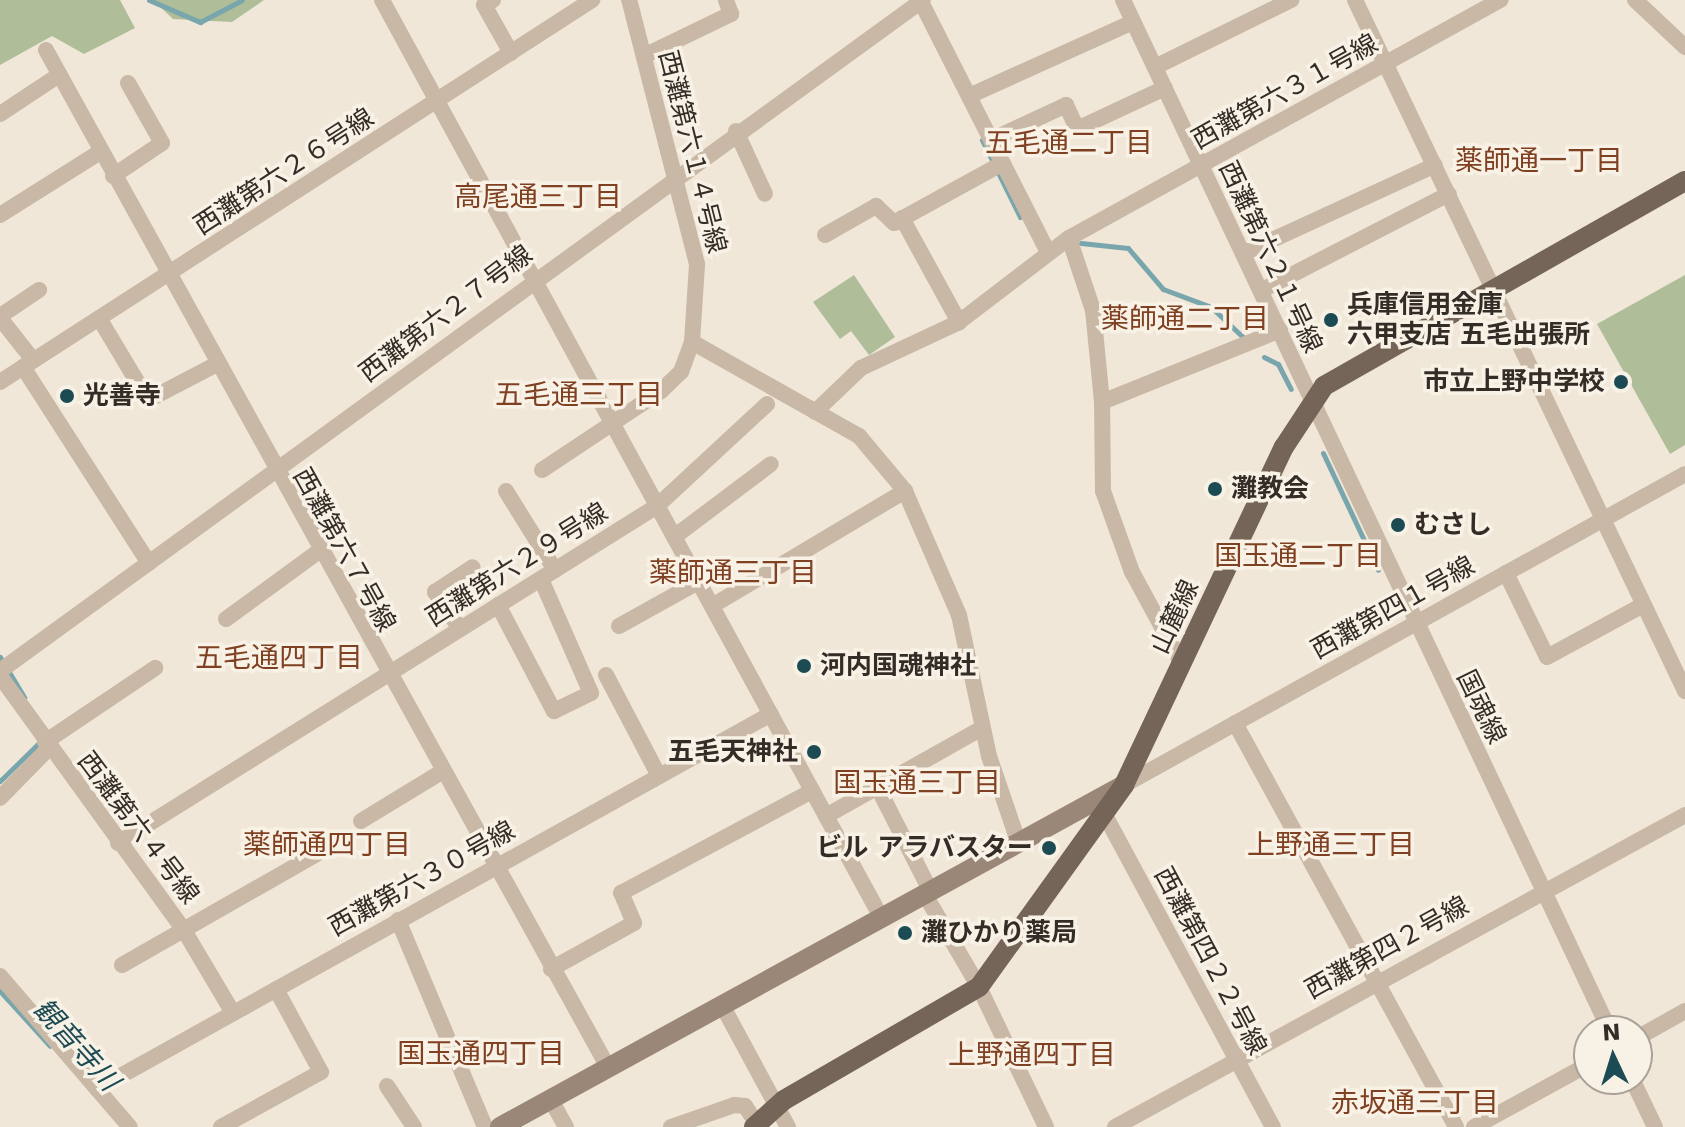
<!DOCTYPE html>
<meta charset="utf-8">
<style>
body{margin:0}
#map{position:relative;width:1685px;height:1127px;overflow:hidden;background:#f0e7d9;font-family:"DejaVu Sans","Noto Sans JP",sans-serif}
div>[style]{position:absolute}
.green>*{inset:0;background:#afbe99}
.stream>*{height:5px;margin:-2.5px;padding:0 2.5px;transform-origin:2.5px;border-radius:2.5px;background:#79a6ac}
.street>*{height:16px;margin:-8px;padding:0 8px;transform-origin:8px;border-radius:8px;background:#c8b8a5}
.secondary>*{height:20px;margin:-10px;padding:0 10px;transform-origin:10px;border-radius:10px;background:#9b8777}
.primary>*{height:20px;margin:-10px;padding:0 10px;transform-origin:10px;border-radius:10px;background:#756458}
.dots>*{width:22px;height:22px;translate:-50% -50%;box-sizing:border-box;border:4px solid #f8f1e5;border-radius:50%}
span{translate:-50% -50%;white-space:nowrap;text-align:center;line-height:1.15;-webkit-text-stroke:7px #f8f1e5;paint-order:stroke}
.street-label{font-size:26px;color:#342c26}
.poi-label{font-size:26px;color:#342c26;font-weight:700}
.left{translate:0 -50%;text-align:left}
.right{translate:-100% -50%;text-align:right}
.neighbourhood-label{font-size:28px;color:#804122}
.water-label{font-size:28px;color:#1d4b54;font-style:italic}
.north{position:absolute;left:1573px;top:1015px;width:80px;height:80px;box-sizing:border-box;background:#f8f1e5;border:2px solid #aaa299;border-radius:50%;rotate:356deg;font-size:22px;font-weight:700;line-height:32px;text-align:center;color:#342c26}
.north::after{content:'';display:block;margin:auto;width:28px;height:36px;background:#1d4b54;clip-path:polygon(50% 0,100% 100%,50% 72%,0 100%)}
</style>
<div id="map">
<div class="green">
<i style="clip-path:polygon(0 0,120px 0,135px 28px,84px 54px,52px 36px,0 65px)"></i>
<i style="clip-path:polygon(153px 0,264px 0,232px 22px,173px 19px)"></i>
<i style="clip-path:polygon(854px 275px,895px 337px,869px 355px,851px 331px,840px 339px,813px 302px)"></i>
<i style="clip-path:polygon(1685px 275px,1685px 445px,1670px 454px,1597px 324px)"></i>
</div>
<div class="stream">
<i style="left:149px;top:0;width:56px;rotate:23.3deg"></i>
<i style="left:200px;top:22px;width:47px;rotate:-27.6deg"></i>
<i style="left:982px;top:140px;width:86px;rotate:63.7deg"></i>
<i style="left:1081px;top:243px;width:47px;rotate:6.1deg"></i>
<i style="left:1128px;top:248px;width:54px;rotate:49.5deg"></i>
<i style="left:1163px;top:289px;width:51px;rotate:20.6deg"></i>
<i style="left:1211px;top:307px;width:47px;rotate:43.3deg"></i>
<i style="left:1264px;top:357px;width:16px;rotate:27deg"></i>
<i style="left:1278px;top:364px;width:28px;rotate:63deg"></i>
<i style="left:1323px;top:453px;width:129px;rotate:64.8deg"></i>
<i style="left:0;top:657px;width:47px;rotate:59deg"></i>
<i style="left:0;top:781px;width:56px;rotate:-44.3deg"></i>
<i style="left:0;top:991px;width:74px;rotate:47.7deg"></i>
</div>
<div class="street">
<i style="left:382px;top:0;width:1044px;rotate:61.45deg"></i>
<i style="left:493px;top:0;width:10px;rotate:151deg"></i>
<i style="left:484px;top:5px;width:55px;rotate:60.6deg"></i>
<i style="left:920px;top:0;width:283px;rotate:63.1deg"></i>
<i style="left:1123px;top:0;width:1140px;rotate:64.72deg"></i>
<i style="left:1355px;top:0;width:766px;rotate:64.47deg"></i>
<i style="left:1635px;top:0;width:69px;rotate:43.2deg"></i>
<i style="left:46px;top:50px;width:1164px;rotate:61.08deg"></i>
<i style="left:644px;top:56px;width:97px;rotate:-25.8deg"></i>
<i style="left:731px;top:14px;width:15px;rotate:-110deg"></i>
<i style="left:1155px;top:67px;width:152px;rotate:-26.2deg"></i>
<i style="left:969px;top:96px;width:180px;rotate:-24.3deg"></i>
<i style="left:0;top:114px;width:71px;rotate:-33.5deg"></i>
<i style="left:736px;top:131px;width:69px;rotate:65.3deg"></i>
<i style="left:991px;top:140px;width:83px;rotate:-25deg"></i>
<i style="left:1066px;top:105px;width:26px;rotate:65deg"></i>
<i style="left:1077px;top:129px;width:97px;rotate:-25deg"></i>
<i style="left:113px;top:176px;width:59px;rotate:-34deg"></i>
<i style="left:162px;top:143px;width:69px;rotate:-119.5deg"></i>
<i style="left:0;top:215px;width:118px;rotate:-32.2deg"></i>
<i style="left:902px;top:218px;width:119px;rotate:61.3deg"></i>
<i style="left:825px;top:235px;width:59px;rotate:-29.6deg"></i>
<i style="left:876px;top:206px;width:25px;rotate:43deg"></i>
<i style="left:894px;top:223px;width:124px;rotate:-28.8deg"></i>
<i style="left:1069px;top:238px;width:76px;rotate:71.6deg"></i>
<i style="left:1093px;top:310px;width:92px;rotate:84.4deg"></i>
<i style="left:1244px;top:253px;width:210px;rotate:-24.7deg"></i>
<i style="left:1262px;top:290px;width:210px;rotate:-27.2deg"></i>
<i style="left:0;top:316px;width:47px;rotate:-33.7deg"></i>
<i style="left:0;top:318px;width:53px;rotate:51.8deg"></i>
<i style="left:99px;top:318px;width:96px;rotate:59.1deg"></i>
<i style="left:148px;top:400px;width:76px;rotate:-27.6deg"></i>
<i style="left:692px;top:342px;width:192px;rotate:29.4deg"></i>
<i style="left:859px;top:436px;width:72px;rotate:50.1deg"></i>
<i style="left:905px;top:491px;width:135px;rotate:66.5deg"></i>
<i style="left:959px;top:615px;width:144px;rotate:78deg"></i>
<i style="left:989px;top:756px;width:90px;rotate:71.2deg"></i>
<i style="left:23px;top:367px;width:233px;rotate:57.3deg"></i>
<i style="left:0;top:382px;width:705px;rotate:-32.83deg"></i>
<i style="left:815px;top:412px;width:64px;rotate:-43.7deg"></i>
<i style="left:861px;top:368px;width:108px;rotate:-25.1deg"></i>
<i style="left:959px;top:322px;width:138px;rotate:-37.4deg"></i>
<i style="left:1069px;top:238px;width:493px;rotate:-28.9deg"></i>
<i style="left:542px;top:470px;width:143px;rotate:-33.6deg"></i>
<i style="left:661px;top:391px;width:28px;rotate:-44deg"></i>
<i style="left:681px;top:372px;width:32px;rotate:-70deg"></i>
<i style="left:692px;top:342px;width:78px;rotate:-86.3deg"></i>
<i style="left:697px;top:264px;width:273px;rotate:-104.4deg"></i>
<i style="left:506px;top:491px;width:93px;rotate:58.2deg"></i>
<i style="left:674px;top:537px;width:121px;rotate:-37deg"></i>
<i style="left:1506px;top:573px;width:93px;rotate:64deg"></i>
<i style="left:1547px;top:657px;width:109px;rotate:-28.4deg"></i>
<i style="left:498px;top:605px;width:120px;rotate:62.2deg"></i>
<i style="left:554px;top:711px;width:41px;rotate:-25.9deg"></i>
<i style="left:591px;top:693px;width:124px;rotate:-113.7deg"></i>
<i style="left:712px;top:606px;width:225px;rotate:-30.8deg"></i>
<i style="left:226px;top:619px;width:114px;rotate:-36.1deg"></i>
<i style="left:619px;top:626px;width:90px;rotate:-29.1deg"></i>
<i style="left:460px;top:629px;width:45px;rotate:-124deg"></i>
<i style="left:435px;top:592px;width:45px;rotate:-33.3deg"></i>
<i style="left:1182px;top:664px;width:105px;rotate:-118.5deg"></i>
<i style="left:1132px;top:572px;width:86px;rotate:-109.7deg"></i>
<i style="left:1103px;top:491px;width:89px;rotate:-90.6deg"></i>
<i style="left:1102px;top:402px;width:192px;rotate:-22deg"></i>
<i style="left:0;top:671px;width:1141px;rotate:-36.02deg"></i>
<i style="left:606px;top:675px;width:114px;rotate:62.3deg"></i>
<i style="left:0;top:676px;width:316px;rotate:54.1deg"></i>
<i style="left:185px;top:932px;width:94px;rotate:59.3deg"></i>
<i style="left:1235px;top:723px;width:460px;rotate:61.3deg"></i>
<i style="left:45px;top:742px;width:133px;rotate:-33.9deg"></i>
<i style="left:1124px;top:785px;width:641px;rotate:-29deg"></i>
<i style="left:878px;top:788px;width:114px;rotate:63deg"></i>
<i style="left:0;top:798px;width:70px;rotate:-45.6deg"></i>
<i style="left:826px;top:816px;width:179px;rotate:-29.4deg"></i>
<i style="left:1106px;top:817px;width:352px;rotate:61.7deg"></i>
<i style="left:361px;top:821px;width:92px;rotate:-31.3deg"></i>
<i style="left:118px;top:843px;width:636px;rotate:-32.01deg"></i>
<i style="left:657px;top:506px;width:150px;rotate:-42.8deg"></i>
<i style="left:924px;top:893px;width:109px;rotate:59.7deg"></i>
<i style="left:979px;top:987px;width:155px;rotate:64.4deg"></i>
<i style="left:398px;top:920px;width:225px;rotate:67.2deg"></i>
<i style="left:122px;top:965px;width:226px;rotate:-29.7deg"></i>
<i style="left:551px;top:969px;width:95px;rotate:-29deg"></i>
<i style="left:634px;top:923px;width:33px;rotate:-113deg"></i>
<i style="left:621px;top:893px;width:217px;rotate:-28.1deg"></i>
<i style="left:0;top:976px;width:199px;rotate:49.3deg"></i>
<i style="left:722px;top:1005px;width:139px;rotate:61.6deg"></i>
<i style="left:1637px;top:1038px;width:55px;rotate:-29.4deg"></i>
<i style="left:1632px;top:1079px;width:53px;rotate:64.4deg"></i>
<i style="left:387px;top:1086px;width:49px;rotate:56.6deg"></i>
<i style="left:97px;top:1089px;width:771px;rotate:-29.09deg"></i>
<i style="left:551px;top:1100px;width:31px;rotate:61deg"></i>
<i style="left:221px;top:1127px;width:114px;rotate:-28.8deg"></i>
<i style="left:321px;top:1072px;width:94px;rotate:-118.5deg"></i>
<i style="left:671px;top:1127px;width:67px;rotate:-19.2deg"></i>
<i style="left:734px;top:1105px;width:11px;rotate:5deg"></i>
<i style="left:745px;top:1106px;width:22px;rotate:56deg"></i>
<i style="left:1115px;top:1127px;width:650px;rotate:-28.69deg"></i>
<i style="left:1474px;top:1127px;width:131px;rotate:-28.7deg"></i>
</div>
<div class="secondary">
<i style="left:500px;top:1127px;width:712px;rotate:-28.73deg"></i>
</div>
<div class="primary">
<i style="left:754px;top:1127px;width:40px;rotate:-42deg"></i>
<i style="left:784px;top:1100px;width:225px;rotate:-30.1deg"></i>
<i style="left:979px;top:987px;width:249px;rotate:-54.3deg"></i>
<i style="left:1124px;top:785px;width:374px;rotate:-64.7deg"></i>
<i style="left:1284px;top:447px;width:73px;rotate:-56.7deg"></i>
<i style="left:1324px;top:386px;width:415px;rotate:-29.6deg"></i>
</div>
<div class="dots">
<i style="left:1331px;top:320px;background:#1d4b54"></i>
<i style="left:1621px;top:382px;background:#1d4b54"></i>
<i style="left:67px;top:396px;background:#1d4b54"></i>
<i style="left:1215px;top:489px;background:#1d4b54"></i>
<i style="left:1398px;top:525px;background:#1d4b54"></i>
<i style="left:804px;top:666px;background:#1d4b54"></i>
<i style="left:814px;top:752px;background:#1d4b54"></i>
<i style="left:1049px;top:848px;background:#1d4b54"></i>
<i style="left:905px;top:933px;background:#1d4b54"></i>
</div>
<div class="street-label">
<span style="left:1285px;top:92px;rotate:-29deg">西灘第六３１号線</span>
<span style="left:692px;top:152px;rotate:76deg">西灘第六１４号線</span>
<span style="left:284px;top:172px;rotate:-33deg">西灘第六２６号線</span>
<span style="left:1270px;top:257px;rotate:65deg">西灘第六２１号線</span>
<span style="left:446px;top:314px;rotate:-37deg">西灘第六２７号線</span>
<span style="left:344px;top:550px;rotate:61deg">西灘第六７号線</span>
<span style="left:517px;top:565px;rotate:-32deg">西灘第六２９号線</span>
<span style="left:1393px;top:608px;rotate:-29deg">西灘第四１号線</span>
<span style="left:1175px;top:617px;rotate:-65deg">山麓線</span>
<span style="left:1481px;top:707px;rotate:64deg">国魂線</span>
<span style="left:138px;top:828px;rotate:53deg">西灘第六４号線</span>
<span style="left:422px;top:879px;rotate:-29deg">西灘第六３０号線</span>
<span style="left:1387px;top:948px;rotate:-29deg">西灘第四２号線</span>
<span style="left:1210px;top:961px;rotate:62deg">西灘第四２２号線</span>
</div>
<div class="poi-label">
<span class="left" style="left:1347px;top:320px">兵庫信用金庫<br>六甲支店 五毛出張所</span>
<span class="right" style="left:1605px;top:382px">市立上野中学校</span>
<span class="left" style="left:83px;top:396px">光善寺</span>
<span class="left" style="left:1231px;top:489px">灘教会</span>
<span class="left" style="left:1414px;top:525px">むさし</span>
<span class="left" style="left:820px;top:666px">河内国魂神社</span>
<span class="right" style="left:798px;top:752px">五毛天神社</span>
<span class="right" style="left:1033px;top:848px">ビル アラバスター</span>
<span class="left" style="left:921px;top:933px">灘ひかり薬局</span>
</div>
<div class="neighbourhood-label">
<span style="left:1069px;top:143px">五毛通二丁目</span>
<span style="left:1539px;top:161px">薬師通一丁目</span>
<span style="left:538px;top:197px">高尾通三丁目</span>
<span style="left:1185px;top:319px">薬師通二丁目</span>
<span style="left:579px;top:395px">五毛通三丁目</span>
<span style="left:1298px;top:556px">国玉通二丁目</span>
<span style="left:733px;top:573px">薬師通三丁目</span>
<span style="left:279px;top:658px">五毛通四丁目</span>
<span style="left:917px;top:783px">国玉通三丁目</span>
<span style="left:327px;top:845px">薬師通四丁目</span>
<span style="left:1331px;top:845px">上野通三丁目</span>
<span style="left:481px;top:1054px">国玉通四丁目</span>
<span style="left:1032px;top:1055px">上野通四丁目</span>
<span style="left:1415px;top:1103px">赤坂通三丁目</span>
</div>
<div class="water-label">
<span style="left:76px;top:1045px;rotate:48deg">観音寺川</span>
</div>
<div class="north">N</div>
</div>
